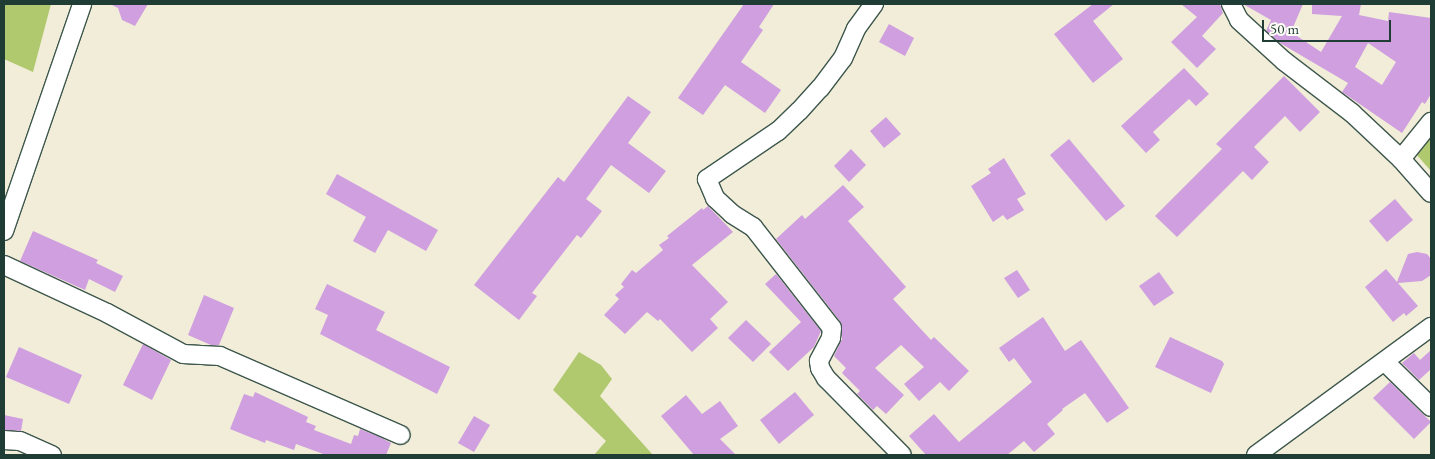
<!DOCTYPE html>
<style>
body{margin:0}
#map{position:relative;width:1435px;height:459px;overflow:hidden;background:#f1edd8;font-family:"EB Garamond",serif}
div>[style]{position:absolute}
.green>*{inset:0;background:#b0c86e}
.building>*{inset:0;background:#cf9fdf}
.roads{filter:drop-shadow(1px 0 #3e574d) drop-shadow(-1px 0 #3e574d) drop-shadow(0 1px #3e574d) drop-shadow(0 -1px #3e574d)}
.minor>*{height:18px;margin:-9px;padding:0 9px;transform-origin:9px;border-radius:9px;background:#fff}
span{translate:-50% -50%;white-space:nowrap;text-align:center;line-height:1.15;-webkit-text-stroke:4.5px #fdfcf7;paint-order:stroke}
.frame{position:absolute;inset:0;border:5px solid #1f3d34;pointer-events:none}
.scale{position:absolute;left:1262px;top:20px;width:129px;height:22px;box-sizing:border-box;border:2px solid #1f3d34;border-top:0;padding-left:6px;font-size:15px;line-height:18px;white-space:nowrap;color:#1f3d34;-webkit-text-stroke:4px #fdfcf7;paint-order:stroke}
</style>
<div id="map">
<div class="green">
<i style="clip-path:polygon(4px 4px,51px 4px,33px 72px,4px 59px)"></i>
<i style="clip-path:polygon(1431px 136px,1431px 171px,1416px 154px)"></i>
<i style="clip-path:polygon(579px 352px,601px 365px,612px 379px,600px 396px,653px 455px,594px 455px,606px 441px,553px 390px)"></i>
</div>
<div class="building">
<i style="clip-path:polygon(110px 4px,148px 4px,135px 26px,122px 20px,118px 8px)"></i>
<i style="clip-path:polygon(744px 4px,774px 4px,759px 27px,763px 30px,741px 62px,781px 90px,765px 113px,725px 85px,703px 115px,678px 98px)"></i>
<i style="clip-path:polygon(1093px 4px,1114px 4px,1093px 21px,1123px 59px,1093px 83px,1054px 34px)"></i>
<i style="clip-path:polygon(1181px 4px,1220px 4px,1223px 13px,1202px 36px,1216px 49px,1197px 68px,1171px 42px,1197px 17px)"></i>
<i style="clip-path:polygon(evenodd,1243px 4px,1303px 4px,1291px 32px,1321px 52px,1342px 16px,1312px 14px,1312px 4px,1361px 4px,1359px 15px,1388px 21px,1389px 12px,1431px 18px,1431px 94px,1425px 104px,1422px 102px,1402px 133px,1342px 92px,1348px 83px,1280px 43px,1266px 31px,1271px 20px,1243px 4px,1368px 43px,1396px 62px,1382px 85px,1355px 67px,1368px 43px)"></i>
<i style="clip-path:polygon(889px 24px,914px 38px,905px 56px,879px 42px)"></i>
<i style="clip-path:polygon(1184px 68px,1209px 94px,1196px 106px,1189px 99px,1153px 132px,1160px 140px,1146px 153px,1121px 126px)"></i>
<i style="clip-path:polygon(1284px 76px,1320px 112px,1300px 132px,1285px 116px,1254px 147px,1269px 162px,1252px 180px,1243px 171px,1177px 237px,1155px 216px,1222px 149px,1216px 144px)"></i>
<i style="clip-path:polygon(628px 96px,651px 112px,628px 143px,666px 171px,649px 193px,611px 165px,586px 199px,602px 211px,581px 238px,577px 235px,532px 293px,537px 296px,519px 320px,474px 285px,558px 177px,564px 182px)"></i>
<i style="clip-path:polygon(886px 117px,901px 134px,884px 148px,870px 131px)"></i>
<i style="clip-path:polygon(1069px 139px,1125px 206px,1106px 221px,1050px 155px)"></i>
<i style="clip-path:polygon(851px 149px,866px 165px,849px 182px,834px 166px)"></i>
<i style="clip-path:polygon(1004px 158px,1026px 194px,1017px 199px,1024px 210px,1007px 220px,1003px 215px,993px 222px,971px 186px,991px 173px,988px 169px)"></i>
<i style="clip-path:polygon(337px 174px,438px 230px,426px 251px,388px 230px,375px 253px,353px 241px,366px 217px,326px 194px)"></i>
<i style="clip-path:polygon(843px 185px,864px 207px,848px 221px,906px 287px,893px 299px,931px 340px,934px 337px,969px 371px,949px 391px,940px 382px,919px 401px,904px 384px,924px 367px,901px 345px,875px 368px,904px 395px,886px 414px,877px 406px,873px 410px,857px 394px,860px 391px,842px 373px,846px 368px,834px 356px,842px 339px,840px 321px,776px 239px,802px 215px,805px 219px)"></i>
<i style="clip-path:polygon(1395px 199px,1413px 220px,1387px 242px,1369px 221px)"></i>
<i style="clip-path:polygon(708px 206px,733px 232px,692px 265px,728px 302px,710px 319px,718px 328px,692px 352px,660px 319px,658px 321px,647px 312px,625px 334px,604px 315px,619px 299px,615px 295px,624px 287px,621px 284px,632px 270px,636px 273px,663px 250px,659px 245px,669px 238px,667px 236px,702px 208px,703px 210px)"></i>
<i style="clip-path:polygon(33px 231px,98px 260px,96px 263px,123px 276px,115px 292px,89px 279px,85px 290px,20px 261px)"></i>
<i style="clip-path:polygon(1417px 252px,1427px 254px,1431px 259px,1431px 275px,1422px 281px,1398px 283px,1418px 306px,1406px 316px,1404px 313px,1393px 322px,1365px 287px,1386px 269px,1397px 282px,1408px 254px)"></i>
<i style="clip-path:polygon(1017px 270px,1030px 290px,1018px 298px,1004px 278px)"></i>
<i style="clip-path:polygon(1159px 272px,1174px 293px,1154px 306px,1139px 286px)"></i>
<i style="clip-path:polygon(776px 274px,821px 331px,814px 347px,788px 371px,769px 352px,801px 322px,765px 284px)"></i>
<i style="clip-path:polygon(327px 284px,385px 312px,376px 330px,450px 367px,437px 394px,320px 334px,328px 315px,315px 309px)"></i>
<i style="clip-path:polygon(204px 295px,234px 308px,219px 345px,211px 345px,188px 335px)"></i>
<i style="clip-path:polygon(1043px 317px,1065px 351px,1081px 340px,1129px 408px,1107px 423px,1085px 393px,1062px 409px,1063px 410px,1047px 424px,1055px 434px,1034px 452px,1024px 441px,1007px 455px,926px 455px,909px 436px,934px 414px,959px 442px,1032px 382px,1014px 358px,1009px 362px,999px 348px)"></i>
<i style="clip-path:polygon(746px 320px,771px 344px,753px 362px,728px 338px)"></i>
<i style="clip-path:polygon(1170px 337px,1222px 361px,1224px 364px,1211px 393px,1155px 367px)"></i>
<i style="clip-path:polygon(143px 344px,171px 360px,152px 400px,123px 385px)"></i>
<i style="clip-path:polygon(19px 347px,82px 375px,69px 404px,6px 377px)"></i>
<i style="clip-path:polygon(1431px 350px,1431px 369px,1419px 380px,1402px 363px,1414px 353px,1420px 360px)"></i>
<i style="clip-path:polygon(1390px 382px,1431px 422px,1414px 439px,1373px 398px)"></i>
<i style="clip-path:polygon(255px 392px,308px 417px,306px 422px,316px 426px,314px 430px,351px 444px,354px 435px,358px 436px,360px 429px,380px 437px,391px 443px,386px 455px,326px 455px,296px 444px,294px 450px,266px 440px,265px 443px,230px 429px,244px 394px,253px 397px)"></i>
<i style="clip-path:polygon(795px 392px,814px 415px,779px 444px,760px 420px)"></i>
<i style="clip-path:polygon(686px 395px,702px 414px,720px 401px,738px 426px,720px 439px,736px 455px,694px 455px,661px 416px)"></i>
<i style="clip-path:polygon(4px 415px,23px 419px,21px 431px,4px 430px)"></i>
<i style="clip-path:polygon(474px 416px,490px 425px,474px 452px,458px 443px)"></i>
</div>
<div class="roads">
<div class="minor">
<i style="left:874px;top:4px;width:31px;rotate:126deg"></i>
<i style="left:856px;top:29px;width:32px;rotate:114deg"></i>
<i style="left:843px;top:58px;width:38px;rotate:127deg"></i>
<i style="left:820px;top:88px;width:31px;rotate:132deg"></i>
<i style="left:799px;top:111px;width:29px;rotate:136deg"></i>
<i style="left:778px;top:131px;width:86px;rotate:145.9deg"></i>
<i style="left:707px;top:179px;width:21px;rotate:67deg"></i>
<i style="left:715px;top:198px;width:23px;rotate:43deg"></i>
<i style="left:732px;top:214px;width:25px;rotate:32deg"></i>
<i style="left:753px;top:227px;width:128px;rotate:52deg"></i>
<i style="left:832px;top:328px;width:10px;rotate:96deg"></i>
<i style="left:831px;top:338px;width:26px;rotate:118deg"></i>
<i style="left:819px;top:361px;width:7px;rotate:82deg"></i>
<i style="left:820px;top:368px;width:12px;rotate:59deg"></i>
<i style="left:826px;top:378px;width:108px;rotate:45.4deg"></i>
<i style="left:1231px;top:4px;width:18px;rotate:63deg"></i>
<i style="left:1239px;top:20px;width:61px;rotate:42.3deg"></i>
<i style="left:1284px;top:61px;width:86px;rotate:37.4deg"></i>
<i style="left:1352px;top:113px;width:67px;rotate:43.2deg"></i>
<i style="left:1401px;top:159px;width:45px;rotate:48.6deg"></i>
<i style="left:1401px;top:159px;width:48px;rotate:-51deg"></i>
<i style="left:4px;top:231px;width:240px;rotate:-71deg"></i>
<i style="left:4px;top:265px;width:114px;rotate:25deg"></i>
<i style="left:107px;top:313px;width:86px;rotate:28.3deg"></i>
<i style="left:183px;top:354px;width:37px;rotate:3deg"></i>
<i style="left:220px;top:356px;width:197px;rotate:23.6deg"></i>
<i style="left:1385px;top:362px;width:64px;rotate:44.4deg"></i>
<i style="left:4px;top:440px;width:16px;rotate:4deg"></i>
<i style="left:20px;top:441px;width:35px;rotate:24deg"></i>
<i style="left:1256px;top:455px;width:217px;rotate:-36.2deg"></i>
</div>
</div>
<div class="frame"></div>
<div class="scale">50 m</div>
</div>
